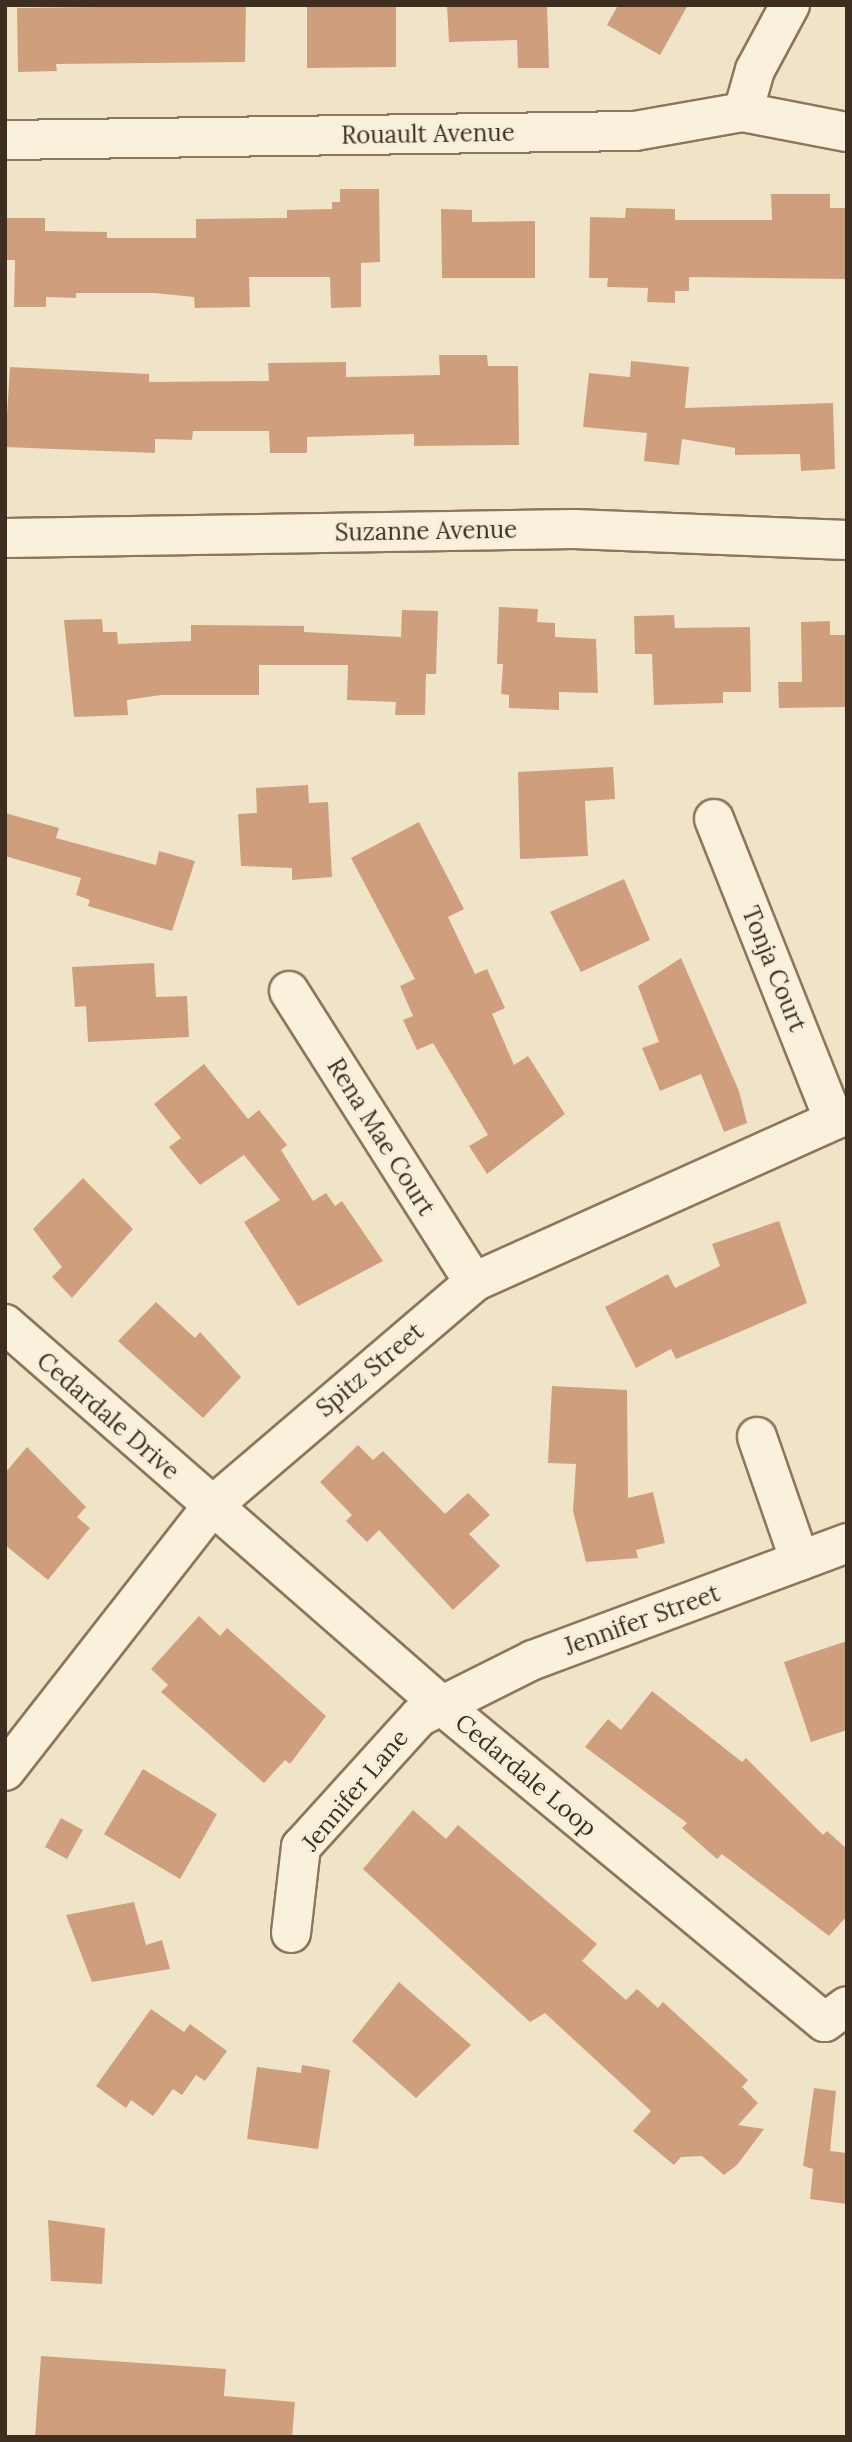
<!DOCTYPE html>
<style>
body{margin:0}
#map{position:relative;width:852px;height:2442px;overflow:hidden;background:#f0e4c8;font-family:Lora,serif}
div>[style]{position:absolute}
.building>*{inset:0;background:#cf9f7d}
.roads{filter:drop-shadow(2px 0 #8d765c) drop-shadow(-2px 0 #8d765c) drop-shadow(0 2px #8d765c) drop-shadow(0 -2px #8d765c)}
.minor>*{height:38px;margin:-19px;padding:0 19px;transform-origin:19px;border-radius:19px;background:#faf1dc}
.tertiary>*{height:38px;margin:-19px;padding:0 19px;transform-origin:19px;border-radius:19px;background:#faf1dc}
span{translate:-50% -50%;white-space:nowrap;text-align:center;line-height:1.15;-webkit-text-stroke:6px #f7eed8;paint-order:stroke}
.street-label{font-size:24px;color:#3d2e20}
.frame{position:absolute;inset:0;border:7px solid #3d2e20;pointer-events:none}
</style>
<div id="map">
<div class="building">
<i style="clip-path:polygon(246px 5px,245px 62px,56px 64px,57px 71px,18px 72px,17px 8px)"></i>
<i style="clip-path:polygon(307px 5px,396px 5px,396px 67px,307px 68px)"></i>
<i style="clip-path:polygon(447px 5px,547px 5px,549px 68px,518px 68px,517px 40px,449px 42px)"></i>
<i style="clip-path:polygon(618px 5px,688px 5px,660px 55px,607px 25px)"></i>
<i style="clip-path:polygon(340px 189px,379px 189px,380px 262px,361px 263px,361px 307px,331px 308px,330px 277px,249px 277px,250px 307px,195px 308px,194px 297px,154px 293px,76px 293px,76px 298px,46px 297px,46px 307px,14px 307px,15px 260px,5px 260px,5px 218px,45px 218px,45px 231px,107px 232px,107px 238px,196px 238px,196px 219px,287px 218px,287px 210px,332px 209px,332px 202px,340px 202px)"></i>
<i style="clip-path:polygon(771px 194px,830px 194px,830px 208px,847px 208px,847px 279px,689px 277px,689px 291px,675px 291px,675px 303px,647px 302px,648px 288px,607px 287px,608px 278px,589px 278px,590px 217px,625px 218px,626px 208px,675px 209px,675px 220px,772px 220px)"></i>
<i style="clip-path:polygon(441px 209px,472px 210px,472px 222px,535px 221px,535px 278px,442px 278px)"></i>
<i style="clip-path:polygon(439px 355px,487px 355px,488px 366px,518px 366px,519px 445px,414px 446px,414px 434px,307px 437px,307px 453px,270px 453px,269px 431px,193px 431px,192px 440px,155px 439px,155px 453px,5px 447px,10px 367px,149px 374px,149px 382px,269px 381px,268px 363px,346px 362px,346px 377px,440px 375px)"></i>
<i style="clip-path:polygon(631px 361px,689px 367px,685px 408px,833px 403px,835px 469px,801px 471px,800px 454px,735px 455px,735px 448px,682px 439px,679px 465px,644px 461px,647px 433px,583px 427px,589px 373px,630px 377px)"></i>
<i style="clip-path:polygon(499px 607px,538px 609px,537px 622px,555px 623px,555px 637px,596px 639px,598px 693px,559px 692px,559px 710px,509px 708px,509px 695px,501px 694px,503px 664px,497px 664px)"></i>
<i style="clip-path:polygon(402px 610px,438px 611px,436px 674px,426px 674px,425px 715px,395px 715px,396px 702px,347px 700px,348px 665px,259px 665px,259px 695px,161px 695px,127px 700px,128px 715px,74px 717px,64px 620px,102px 619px,103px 632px,117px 632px,118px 644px,191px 641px,191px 625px,304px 626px,304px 632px,401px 637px)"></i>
<i style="clip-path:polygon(674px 615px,675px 628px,750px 627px,751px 692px,723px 692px,723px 703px,654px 705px,652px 654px,635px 654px,634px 616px)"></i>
<i style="clip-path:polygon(830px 621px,830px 635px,847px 635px,847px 707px,779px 708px,778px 682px,802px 682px,801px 622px)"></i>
<i style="clip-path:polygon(613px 767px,615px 799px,585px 801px,588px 856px,520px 859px,518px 772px)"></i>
<i style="clip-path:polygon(308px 785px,309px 803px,328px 802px,332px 877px,292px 880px,292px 868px,241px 866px,238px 814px,257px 813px,256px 788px)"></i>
<i style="clip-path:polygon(5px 813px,59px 828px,56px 838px,156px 865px,159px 851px,195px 861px,172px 931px,88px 906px,90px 900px,76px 895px,81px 878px,5px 856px)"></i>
<i style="clip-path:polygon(419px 822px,464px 909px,448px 917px,475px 974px,487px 969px,505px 1008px,492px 1014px,514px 1065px,528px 1056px,565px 1114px,487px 1174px,469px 1146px,488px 1135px,433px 1043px,417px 1050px,403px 1020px,413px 1016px,400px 986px,415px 979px,351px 858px)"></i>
<i style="clip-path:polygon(624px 879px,650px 940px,581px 972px,550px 912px)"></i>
<i style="clip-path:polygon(681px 958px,739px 1091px,747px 1123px,724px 1132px,701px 1074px,660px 1091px,642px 1048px,659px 1042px,638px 986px)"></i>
<i style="clip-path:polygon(154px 963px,156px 997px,187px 996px,189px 1037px,88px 1042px,86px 1006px,75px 1007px,72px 967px)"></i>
<i style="clip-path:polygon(204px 1064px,248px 1119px,259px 1110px,287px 1145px,281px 1150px,313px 1201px,326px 1193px,335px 1206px,342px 1201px,383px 1261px,298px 1306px,244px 1222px,280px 1200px,244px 1155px,200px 1185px,169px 1147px,181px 1138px,154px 1104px)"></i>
<i style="clip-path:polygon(83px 1178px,133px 1229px,72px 1298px,52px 1277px,62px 1267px,33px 1229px)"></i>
<i style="clip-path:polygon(779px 1221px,807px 1303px,676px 1359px,671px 1349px,636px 1368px,605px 1307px,668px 1274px,675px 1288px,720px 1266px,712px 1244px)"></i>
<i style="clip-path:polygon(156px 1302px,195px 1338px,200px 1332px,241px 1377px,203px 1418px,118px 1341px)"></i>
<i style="clip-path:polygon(552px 1386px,627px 1390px,628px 1498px,653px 1492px,665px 1543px,636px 1550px,638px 1558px,586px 1562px,573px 1511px,576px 1464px,548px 1463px)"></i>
<i style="clip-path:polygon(358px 1445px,373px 1460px,383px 1451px,445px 1514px,468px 1493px,490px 1515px,469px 1534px,500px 1566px,453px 1610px,379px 1530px,367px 1542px,346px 1521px,352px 1515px,320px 1482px)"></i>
<i style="clip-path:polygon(27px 1447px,86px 1507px,77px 1517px,90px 1528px,48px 1580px,5px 1545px,5px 1473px)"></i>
<i style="clip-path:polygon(199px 1616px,220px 1636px,227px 1628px,326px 1716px,290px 1764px,285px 1760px,264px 1783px,161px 1692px,168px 1685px,151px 1669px)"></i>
<i style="clip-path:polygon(847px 1641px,847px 1730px,811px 1742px,784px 1662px)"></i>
<i style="clip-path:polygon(652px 1691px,742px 1762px,746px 1758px,823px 1835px,827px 1831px,847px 1849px,847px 1916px,829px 1936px,722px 1854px,717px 1859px,682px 1828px,687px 1823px,585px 1747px,608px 1719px,621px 1730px)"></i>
<i style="clip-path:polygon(143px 1769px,217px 1814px,180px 1879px,104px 1834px)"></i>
<i style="clip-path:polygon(413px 1810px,446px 1839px,458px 1825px,597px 1944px,582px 1961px,626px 2000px,637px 1989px,658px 2008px,663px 2002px,748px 2080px,742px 2087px,758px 2103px,738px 2125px,764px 2129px,737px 2165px,724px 2175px,702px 2156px,681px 2157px,674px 2165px,633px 2131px,651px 2111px,545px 2013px,530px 2022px,363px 1869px)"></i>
<i style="clip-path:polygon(61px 1818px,83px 1830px,67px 1859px,45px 1847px)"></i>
<i style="clip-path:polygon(134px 1902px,146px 1945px,162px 1940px,170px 1969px,92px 1982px,66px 1915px)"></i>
<i style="clip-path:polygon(399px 1982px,471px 2045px,416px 2098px,352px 2041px)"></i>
<i style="clip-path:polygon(151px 2009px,184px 2032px,190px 2024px,227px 2051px,205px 2081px,196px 2075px,182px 2095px,173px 2089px,153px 2116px,131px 2100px,126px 2108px,96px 2086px)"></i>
<i style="clip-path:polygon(302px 2065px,330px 2070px,318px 2149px,247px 2139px,257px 2067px,301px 2073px)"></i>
<i style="clip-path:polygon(814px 2088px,836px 2091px,830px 2151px,847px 2153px,847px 2204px,810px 2199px,813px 2169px,803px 2166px)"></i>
<i style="clip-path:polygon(48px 2220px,105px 2228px,102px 2284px,51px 2281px)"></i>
<i style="clip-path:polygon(41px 2356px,226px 2369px,224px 2396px,295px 2402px,292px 2437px,35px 2437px)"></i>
</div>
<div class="roads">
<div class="minor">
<i style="left:743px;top:112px;width:44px;rotate:-74.1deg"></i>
<i style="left:755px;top:70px;width:74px;rotate:-61.7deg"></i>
<i style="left:5px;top:140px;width:630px;rotate:-0.82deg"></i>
<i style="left:635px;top:131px;width:110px;rotate:-10deg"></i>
<i style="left:743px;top:112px;width:106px;rotate:10.9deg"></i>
<i style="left:5px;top:538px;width:569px;rotate:-0.91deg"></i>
<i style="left:574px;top:529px;width:273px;rotate:2.3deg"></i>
<i style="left:714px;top:819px;width:324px;rotate:68.3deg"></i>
<i style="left:289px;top:991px;width:345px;rotate:57.6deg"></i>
<i style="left:5px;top:1324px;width:578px;rotate:41.14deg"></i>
<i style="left:440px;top:1704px;width:499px;rotate:39.6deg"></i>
<i style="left:825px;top:2022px;width:27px;rotate:-36deg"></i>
<i style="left:757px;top:1437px;width:131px;rotate:70.9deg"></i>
<i style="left:291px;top:1933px;width:87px;rotate:-83.4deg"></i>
<i style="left:301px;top:1847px;width:176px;rotate:-47.8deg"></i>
<i style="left:419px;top:1717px;width:127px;rotate:-26.6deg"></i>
<i style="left:533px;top:1660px;width:335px;rotate:-20.4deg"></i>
</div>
<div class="tertiary">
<i style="left:5px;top:1771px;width:336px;rotate:-52deg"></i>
<i style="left:212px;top:1506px;width:345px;rotate:-40.5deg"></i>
<i style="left:474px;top:1282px;width:409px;rotate:-24.2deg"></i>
</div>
</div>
<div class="street-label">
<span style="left:428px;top:134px;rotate:-1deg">Rouault Avenue</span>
<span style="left:426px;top:531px;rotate:-1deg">Suzanne Avenue</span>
<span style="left:774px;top:969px;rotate:68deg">Tonja Court</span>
<span style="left:381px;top:1137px;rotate:58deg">Rena Mae Court</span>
<span style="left:370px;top:1370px;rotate:-40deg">Spitz Street</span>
<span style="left:108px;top:1416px;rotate:41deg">Cedardale Drive</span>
<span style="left:642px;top:1620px;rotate:-20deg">Jennifer Street</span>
<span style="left:526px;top:1775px;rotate:40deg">Cedardale Loop</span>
<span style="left:355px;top:1790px;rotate:-50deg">Jennifer Lane</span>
</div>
<div class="frame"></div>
</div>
